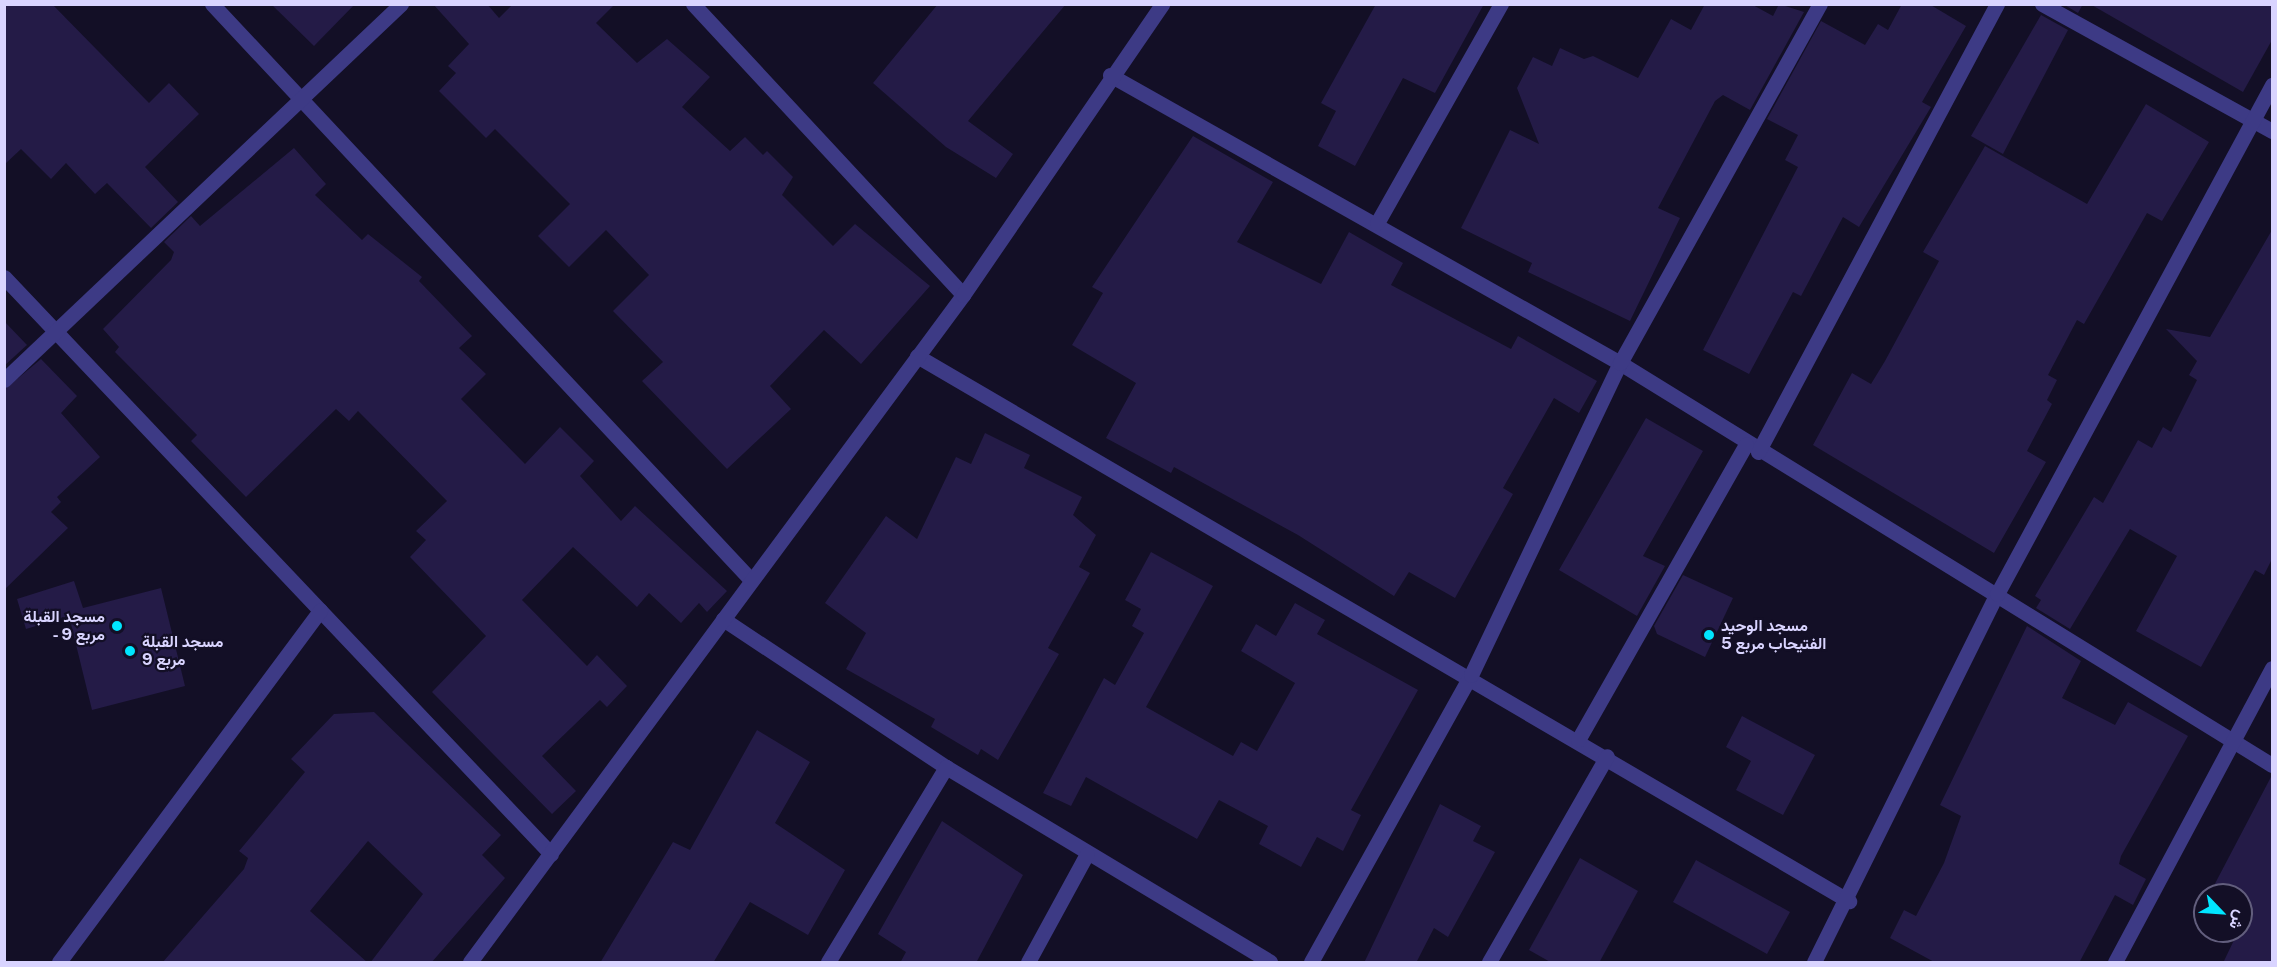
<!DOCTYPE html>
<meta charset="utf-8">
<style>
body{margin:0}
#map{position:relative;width:2277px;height:967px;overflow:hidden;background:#130f26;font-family:"Public Sans",Vazirmatn,sans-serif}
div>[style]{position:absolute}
.building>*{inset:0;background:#241b47}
.street>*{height:15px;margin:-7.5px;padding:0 7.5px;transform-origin:7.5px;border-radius:7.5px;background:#3d3a85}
.dots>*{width:16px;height:16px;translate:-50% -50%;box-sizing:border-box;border:3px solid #130f26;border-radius:50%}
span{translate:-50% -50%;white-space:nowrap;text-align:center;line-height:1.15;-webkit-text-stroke:4.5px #130f26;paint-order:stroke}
.poi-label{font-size:16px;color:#d9d4ff;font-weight:700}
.right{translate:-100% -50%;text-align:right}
.left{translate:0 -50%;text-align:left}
.frame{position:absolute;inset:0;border:6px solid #d9d4ff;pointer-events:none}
.north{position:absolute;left:2193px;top:883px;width:60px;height:60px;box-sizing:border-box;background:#130f26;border:2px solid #625e7d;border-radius:50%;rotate:115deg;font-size:16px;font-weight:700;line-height:24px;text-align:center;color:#d9d4ff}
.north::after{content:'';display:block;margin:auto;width:21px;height:27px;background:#00e5ff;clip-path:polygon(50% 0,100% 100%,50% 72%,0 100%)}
</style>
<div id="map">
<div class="building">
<i style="clip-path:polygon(4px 4px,52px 4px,149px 103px,169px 83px,199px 114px,145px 167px,178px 202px,151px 228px,107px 183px,95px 194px,66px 163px,51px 179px,21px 149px,4px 165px)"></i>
<i style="clip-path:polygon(271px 4px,355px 4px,314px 46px)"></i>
<i style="clip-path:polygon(433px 4px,487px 4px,499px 18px,513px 4px,615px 4px,596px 23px,637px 63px,667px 39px,710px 77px,682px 107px,730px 151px,745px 137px,763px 155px,767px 151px,793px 177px,782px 195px,833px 246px,855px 224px,930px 286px,861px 364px,824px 330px,770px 386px,791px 409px,727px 469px,642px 381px,663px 362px,613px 311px,649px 275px,606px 230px,569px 267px,538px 236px,570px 204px,495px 129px,486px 138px,439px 91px,456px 73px,448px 66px,469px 44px)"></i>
<i style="clip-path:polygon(938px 4px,1066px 4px,968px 121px,1013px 154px,996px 178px,946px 147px,873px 83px)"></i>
<i style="clip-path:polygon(1376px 4px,1484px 4px,1435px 93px,1403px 78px,1355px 166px,1318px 146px,1336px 111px,1321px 103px)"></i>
<i style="clip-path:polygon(1705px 4px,1751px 4px,1773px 16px,1779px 4px,1804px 12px,1750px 110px,1723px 95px,1715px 101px,1658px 208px,1680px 218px,1630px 321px,1528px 272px,1532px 263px,1461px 228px,1510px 130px,1539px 144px,1517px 88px,1533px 57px,1552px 66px,1560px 48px,1584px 59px,1593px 56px,1638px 78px,1671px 19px,1691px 30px)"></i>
<i style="clip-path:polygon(1902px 4px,1929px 4px,1966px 26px,1922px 102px,1931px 107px,1859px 227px,1843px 217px,1801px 296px,1793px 292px,1749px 374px,1703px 350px,1798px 167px,1785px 160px,1798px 135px,1767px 119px,1821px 21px,1865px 45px,1878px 24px,1888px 30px)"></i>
<i style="clip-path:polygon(2063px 4px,2083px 4px,2078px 13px)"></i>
<i style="clip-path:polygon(2090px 4px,2272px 4px,2272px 40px,2243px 92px)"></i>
<i style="clip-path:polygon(2041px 15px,2068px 30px,2003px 154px,1971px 136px)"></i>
<i style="clip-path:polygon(2146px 104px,2209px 142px,2162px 221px,2147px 213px,2084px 324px,2077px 320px,2048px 375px,2057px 380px,2047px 400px,2052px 404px,2027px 451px,2046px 462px,1994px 553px,1813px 445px,1852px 373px,1871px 384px,1885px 361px,1939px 261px,1923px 252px,1985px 146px,2087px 204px)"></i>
<i style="clip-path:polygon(1193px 136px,1273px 182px,1237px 242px,1321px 284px,1349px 232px,1403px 263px,1391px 285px,1511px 349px,1518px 336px,1597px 381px,1579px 413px,1554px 398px,1503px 488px,1513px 494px,1455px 598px,1409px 572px,1394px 596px,1298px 535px,1174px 467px,1171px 473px,1106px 438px,1136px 383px,1072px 345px,1103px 293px,1092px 287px)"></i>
<i style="clip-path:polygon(294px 148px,326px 184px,315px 195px,362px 240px,368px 234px,422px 277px,419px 281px,472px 336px,459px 348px,486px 374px,461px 399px,525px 464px,560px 427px,594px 461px,580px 476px,621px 521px,635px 506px,727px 591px,707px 612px,699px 603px,681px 623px,649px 593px,637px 607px,573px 547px,522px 600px,587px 666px,597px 655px,627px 686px,607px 707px,600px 700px,542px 756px,576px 791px,552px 814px,432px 692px,486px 636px,410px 557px,426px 540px,416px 531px,447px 501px,358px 411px,349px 421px,336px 409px,246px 497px,191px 441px,197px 435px,115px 352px,119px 347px,103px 329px,171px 260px,174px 252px,164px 242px,191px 216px,200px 226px)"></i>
<i style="clip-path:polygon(2272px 230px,2272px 559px,2264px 575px,2255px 570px,2201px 667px,2136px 631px,2177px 556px,2130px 529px,2070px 629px,2036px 608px,2041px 600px,2035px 596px,2094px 497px,2103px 503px,2138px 440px,2152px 448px,2163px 427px,2171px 432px,2197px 380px,2189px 375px,2197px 361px,2166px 329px,2210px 337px)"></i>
<i style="clip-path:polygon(4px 321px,27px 345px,4px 366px)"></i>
<i style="clip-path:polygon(41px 359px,77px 396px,61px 413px,100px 457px,57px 497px,61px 502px,51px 512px,68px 528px,4px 590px,4px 390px)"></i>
<i style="clip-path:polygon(1646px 418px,1703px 451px,1643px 556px,1665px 566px,1637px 616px,1559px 570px)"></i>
<i style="clip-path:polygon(985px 433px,1030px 455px,1024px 468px,1082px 497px,1073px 515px,1096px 535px,1079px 567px,1090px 573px,1048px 648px,1059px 654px,998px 760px,981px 749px,978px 755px,931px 727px,935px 719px,846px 669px,866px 633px,825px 603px,886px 516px,917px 539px,956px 457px,971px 464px)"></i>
<i style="clip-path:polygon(1151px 552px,1213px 586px,1146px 707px,1233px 756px,1241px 742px,1257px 751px,1295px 683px,1241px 651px,1256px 624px,1276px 636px,1295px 603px,1325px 620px,1317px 634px,1418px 690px,1351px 810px,1361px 815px,1343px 851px,1317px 837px,1301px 867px,1259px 844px,1268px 826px,1219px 800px,1197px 839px,1086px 777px,1071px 806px,1043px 793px,1104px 678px,1115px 685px,1144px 633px,1132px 626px,1141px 609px,1125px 600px)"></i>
<i style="clip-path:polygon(1683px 575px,1733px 598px,1705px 657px,1657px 634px,1654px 626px)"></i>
<i style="clip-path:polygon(74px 581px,83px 608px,161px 588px,185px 686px,92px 710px,69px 616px,26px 629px,17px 599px)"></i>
<i style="clip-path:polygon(2027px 626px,2081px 661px,2062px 698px,2115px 725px,2128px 702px,2188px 736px,2121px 856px,2119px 864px,2146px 879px,2133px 905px,2115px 895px,2079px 963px,1936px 963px,1890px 938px,1904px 910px,1916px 916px,1944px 863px,1961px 816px,1940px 805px)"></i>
<i style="clip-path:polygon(374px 712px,501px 835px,482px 855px,505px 878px,431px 963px,370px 963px,423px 894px,368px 841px,310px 911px,368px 963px,162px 963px,244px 869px,248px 858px,239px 851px,305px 772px,291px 759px,334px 714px)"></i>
<i style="clip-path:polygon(1742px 716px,1815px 755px,1783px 815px,1736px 790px,1751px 761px,1726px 747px)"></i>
<i style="clip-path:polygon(757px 730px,810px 762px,775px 823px,845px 870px,808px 935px,750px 902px,713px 963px,600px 963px,673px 842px,690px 850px)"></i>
<i style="clip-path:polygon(2272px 775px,2272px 963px,2223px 963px,2235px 938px,2221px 931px,2241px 931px,2241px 895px,2209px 895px)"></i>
<i style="clip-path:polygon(1440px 804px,1481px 826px,1473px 841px,1495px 852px,1448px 937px,1434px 928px,1416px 963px,1364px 963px)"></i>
<i style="clip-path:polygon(942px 821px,1023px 875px,976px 963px,900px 963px,906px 952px,878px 934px)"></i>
<i style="clip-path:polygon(1580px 858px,1638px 891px,1599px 963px,1552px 963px,1529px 950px)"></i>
<i style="clip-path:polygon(1696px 860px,1790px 912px,1767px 954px,1673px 902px)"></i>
<i style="clip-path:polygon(2205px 903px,2205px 922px,2197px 918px)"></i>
</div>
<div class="street">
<i style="left:212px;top:4px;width:787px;rotate:46.9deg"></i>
<i style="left:693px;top:4px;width:397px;rotate:47.1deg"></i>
<i style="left:2042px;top:4px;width:263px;rotate:28.9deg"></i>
<i style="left:1110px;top:75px;width:586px;rotate:29.45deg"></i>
<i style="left:1620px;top:363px;width:766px;rotate:31.66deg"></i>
<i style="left:1377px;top:223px;width:252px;rotate:-60.5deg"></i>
<i style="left:4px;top:277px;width:795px;rotate:46.53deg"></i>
<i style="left:917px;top:356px;width:1080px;rotate:30.32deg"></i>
<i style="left:4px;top:380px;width:547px;rotate:-43.44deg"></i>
<i style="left:1758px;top:452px;width:508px;rotate:-61.92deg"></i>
<i style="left:723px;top:619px;width:268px;rotate:33.6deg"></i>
<i style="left:946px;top:767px;width:378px;rotate:31deg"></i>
<i style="left:1578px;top:740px;width:340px;rotate:-60.4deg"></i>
<i style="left:59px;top:962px;width:438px;rotate:-53.4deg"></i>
<i style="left:470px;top:962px;width:829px;rotate:-53.53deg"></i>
<i style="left:963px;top:295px;width:353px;rotate:-55.6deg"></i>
<i style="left:828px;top:962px;width:228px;rotate:-58.8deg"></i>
<i style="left:1028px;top:962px;width:123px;rotate:-61.4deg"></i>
<i style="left:1311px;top:962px;width:329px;rotate:-60.9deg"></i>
<i style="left:1471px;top:675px;width:346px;rotate:-64.5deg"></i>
<i style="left:1620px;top:363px;width:411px;rotate:-60.9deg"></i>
<i style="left:1489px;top:962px;width:237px;rotate:-60.2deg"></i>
<i style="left:1814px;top:962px;width:411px;rotate:-63.6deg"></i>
<i style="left:1997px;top:594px;width:579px;rotate:-61.62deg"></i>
<i style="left:2115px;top:962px;width:333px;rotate:-61.9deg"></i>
</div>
<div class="dots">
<i style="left:117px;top:626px;background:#00e5ff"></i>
<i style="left:1709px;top:635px;background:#00e5ff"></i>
<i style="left:130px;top:651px;background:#00e5ff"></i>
</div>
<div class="poi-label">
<span class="right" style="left:105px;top:626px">مسجد القبلة<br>- مربع 9</span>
<span class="left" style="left:1721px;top:635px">مسجد الوحيد<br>الفتيحاب مربع 5</span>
<span class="left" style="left:142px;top:651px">مسجد القبلة<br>مربع 9</span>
</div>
<div class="frame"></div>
<div class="north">ش</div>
</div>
